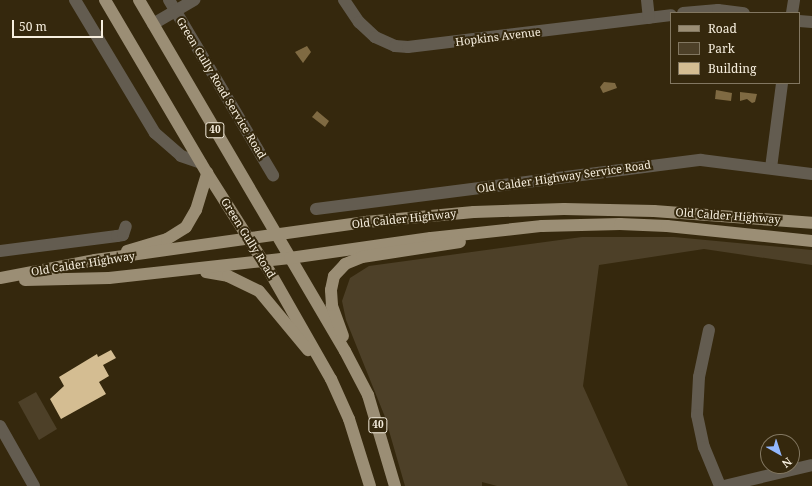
<!DOCTYPE html>
<style>
body{margin:0}
#map{position:relative;width:812px;height:486px;overflow:hidden;background:#35280d;font-family:"Noto Serif",serif}
div>[style]{position:absolute}
.green>*{inset:0;background:#4d4028}
.water>*{inset:0;background:#7f6a42}
.building>*{inset:0;background:#d4bd92}
.minor>*{height:12px;margin:-6px;padding:0 6px;transform-origin:6px;border-radius:6px;background:#635c50}
.major>*{height:12px;margin:-6px;padding:0 6px;transform-origin:6px;border-radius:6px;background:#9b8e75}
span{translate:-50% -50%;white-space:nowrap;text-align:center;line-height:1.15;-webkit-text-stroke:4px #35280d;paint-order:stroke}
.shield-label span{padding:1px 3px;background:#35280d;border:1px solid;border-radius:3px;-webkit-text-stroke-width:0}
.shield-label{font-size:10px;color:#f6eede;font-weight:700}
.street-label{font-size:11px;color:#f6eede}
.legend{position:absolute;left:670px;top:12px;width:130px;height:72px;box-sizing:border-box;background:#35280d;border:1px solid #827761;margin:0;padding:5px 7px;list-style:none;font-size:12px;color:#f6eede}
.legend li{display:flex;align-items:center;gap:8px;height:20px}
.legend b{width:20px;border:1px solid #827761}
.north{position:absolute;left:760px;top:434px;width:40px;height:40px;box-sizing:border-box;background:#35280d;border:1px solid #827761;border-radius:50%;rotate:141deg;font-size:11px;font-weight:700;line-height:16px;text-align:center;color:#f6eede}
.north::after{content:'';display:block;margin:auto;width:14px;height:18px;background:#92b7fd;clip-path:polygon(50% 0,100% 100%,50% 72%,0 100%)}
.scale{position:absolute;left:12px;top:20px;width:91px;height:18px;box-sizing:border-box;border:2px solid #f6eede;border-top:0;padding-left:5px;font-size:12px;line-height:14px;white-space:nowrap;color:#f6eede;-webkit-text-stroke:3px #35280d;paint-order:stroke}
</style>
<div id="map">
<div class="green">
<i style="clip-path:polygon(582px 237px,674px 237px,812px 250px,812px 265px,704px 249px,599px 265px,583px 386px,628px 486px,497px 486px,482px 482px,482px 486px,405px 486px,385px 417px,346px 320px,342px 301px,350px 278px,369px 266px)"></i>
<i style="clip-path:polygon(36px 392px,57px 429px,39px 440px,18px 402px)"></i>
</div>
<div class="water">
<i style="clip-path:polygon(307px 46px,311px 52px,303px 63px,295px 52px)"></i>
<i style="clip-path:polygon(604px 82px,615px 83px,617px 88px,603px 93px,600px 87px)"></i>
<i style="clip-path:polygon(716px 90px,732px 93px,731px 101px,715px 99px)"></i>
<i style="clip-path:polygon(740px 92px,757px 94px,755px 102px,752px 103px,747px 99px,740px 101px)"></i>
<i style="clip-path:polygon(317px 111px,329px 121px,325px 127px,312px 117px)"></i>
</div>
<div class="building">
<i style="clip-path:polygon(111px 350px,116px 358px,103px 365px,109px 376px,99px 382px,106px 394px,61px 419px,50px 399px,64px 386px,59px 377px,97px 354px,98px 357px)"></i>
</div>
<div class="minor">
<i style="left:75px;top:0;width:155px;rotate:59deg"></i>
<i style="left:155px;top:133px;width:35px;rotate:41deg"></i>
<i style="left:181px;top:156px;width:21px;rotate:19deg"></i>
<i style="left:169px;top:0;width:204px;rotate:59.3deg"></i>
<i style="left:344px;top:0;width:27px;rotate:56deg"></i>
<i style="left:359px;top:22px;width:22px;rotate:43deg"></i>
<i style="left:375px;top:37px;width:22px;rotate:24deg"></i>
<i style="left:395px;top:46px;width:13px;rotate:4deg"></i>
<i style="left:408px;top:47px;width:265px;rotate:-6.9deg"></i>
<i style="left:647px;top:0;width:18px;rotate:84deg"></i>
<i style="left:683px;top:13px;width:35px;rotate:-5deg"></i>
<i style="left:718px;top:10px;width:26px;rotate:7deg"></i>
<i style="left:792px;top:13px;width:13px;rotate:-81deg"></i>
<i style="left:799px;top:21px;width:13px;rotate:4deg"></i>
<i style="left:153px;top:24px;width:48px;rotate:-30.3deg"></i>
<i style="left:771px;top:168px;width:86px;rotate:-82.6deg"></i>
<i style="left:316px;top:209px;width:388px;rotate:-7.3deg"></i>
<i style="left:701px;top:160px;width:112px;rotate:7.2deg"></i>
<i style="left:0;top:251px;width:118px;rotate:-7.3deg"></i>
<i style="left:117px;top:236px;width:6px;rotate:-9deg"></i>
<i style="left:123px;top:235px;width:9px;rotate:-72deg"></i>
<i style="left:709px;top:330px;width:48px;rotate:102deg"></i>
<i style="left:699px;top:377px;width:38px;rotate:93deg"></i>
<i style="left:697px;top:415px;width:33px;rotate:78deg"></i>
<i style="left:704px;top:447px;width:42px;rotate:67.7deg"></i>
<i style="left:0;top:426px;width:69px;rotate:60.5deg"></i>
<i style="left:724px;top:486px;width:90px;rotate:-13.4deg"></i>
</div>
<div class="major">
<i style="left:105px;top:0;width:201px;rotate:59.5deg"></i>
<i style="left:207px;top:173px;width:120px;rotate:57.6deg"></i>
<i style="left:271px;top:274px;width:121px;rotate:60.3deg"></i>
<i style="left:331px;top:379px;width:44px;rotate:65.8deg"></i>
<i style="left:349px;top:419px;width:70px;rotate:72.6deg"></i>
<i style="left:139px;top:0;width:407px;rotate:59.6deg"></i>
<i style="left:345px;top:351px;width:50px;rotate:62.4deg"></i>
<i style="left:368px;top:395px;width:95px;rotate:73.5deg"></i>
<i style="left:127px;top:251px;width:42px;rotate:-16.7deg"></i>
<i style="left:167px;top:239px;width:22px;rotate:-32deg"></i>
<i style="left:186px;top:227px;width:20px;rotate:-60deg"></i>
<i style="left:196px;top:210px;width:39px;rotate:-73deg"></i>
<i style="left:206px;top:272px;width:22px;rotate:10deg"></i>
<i style="left:228px;top:276px;width:34px;rotate:26deg"></i>
<i style="left:259px;top:291px;width:77px;rotate:50.3deg"></i>
<i style="left:0;top:278px;width:97px;rotate:-10.7deg"></i>
<i style="left:95px;top:260px;width:274px;rotate:-8deg"></i>
<i style="left:366px;top:222px;width:108px;rotate:-5.3deg"></i>
<i style="left:474px;top:212px;width:90px;rotate:-1.9deg"></i>
<i style="left:564px;top:209px;width:90px;rotate:1.3deg"></i>
<i style="left:654px;top:211px;width:158px;rotate:4.3deg"></i>
<i style="left:25px;top:280px;width:84px;rotate:-1.4deg"></i>
<i style="left:109px;top:278px;width:182px;rotate:-6.3deg"></i>
<i style="left:290px;top:258px;width:142px;rotate:-8.1deg"></i>
<i style="left:431px;top:238px;width:112px;rotate:-6.2deg"></i>
<i style="left:542px;top:226px;width:78px;rotate:-1.5deg"></i>
<i style="left:620px;top:224px;width:47px;rotate:2.4deg"></i>
<i style="left:667px;top:226px;width:146px;rotate:5.9deg"></i>
<i style="left:343px;top:336px;width:33px;rotate:-110deg"></i>
<i style="left:332px;top:305px;width:15px;rotate:-94deg"></i>
<i style="left:331px;top:290px;width:14px;rotate:-78deg"></i>
<i style="left:334px;top:276px;width:16px;rotate:-47deg"></i>
<i style="left:345px;top:264px;width:18px;rotate:-22deg"></i>
<i style="left:362px;top:257px;width:99px;rotate:-8.7deg"></i>
</div>
<div class="shield-label">
<span style="left:215px;top:130px">40</span>
<span style="left:378px;top:425px">40</span>
</div>
<div class="street-label">
<span style="left:498px;top:37px;rotate:-7deg">Hopkins Avenue</span>
<span style="left:221px;top:88px;rotate:59deg">Green Gully Road Service Road</span>
<span style="left:564px;top:177px;rotate:-8deg">Old Calder Highway Service Road</span>
<span style="left:728px;top:216px;rotate:4deg">Old Calder Highway</span>
<span style="left:404px;top:219px;rotate:-6deg">Old Calder Highway</span>
<span style="left:248px;top:238px;rotate:58deg">Green Gully Road</span>
<span style="left:83px;top:264px;rotate:-9deg">Old Calder Highway</span>
</div>
<ul class="legend">
<li><b style="height:5px;background:#9b8e75"></b>Road</li>
<li><b style="height:11px;background:#4d4028"></b>Park</li>
<li><b style="height:11px;background:#d4bd92"></b>Building</li>
</ul>
<div class="north">N</div>
<div class="scale">50 m</div>
</div>
